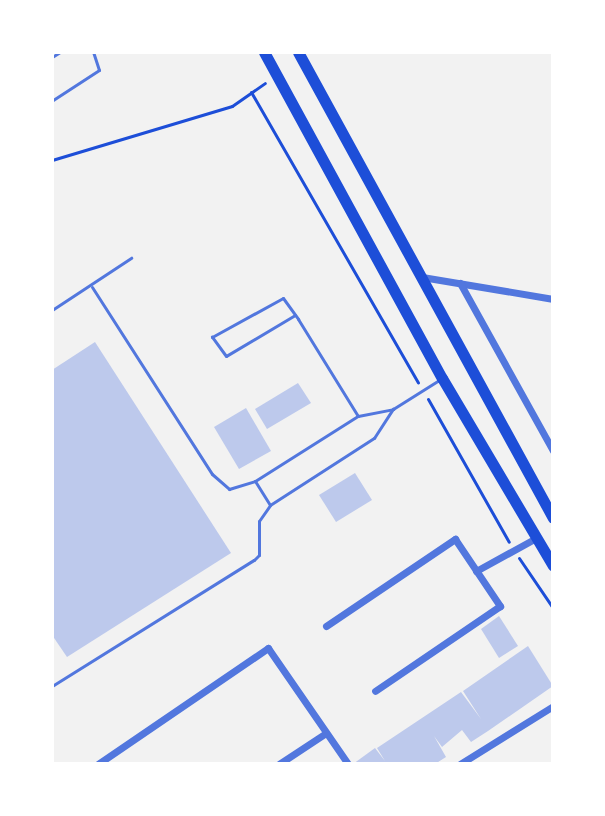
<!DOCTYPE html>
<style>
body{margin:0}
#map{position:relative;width:605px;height:816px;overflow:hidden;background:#f2f2f2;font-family:Raleway,sans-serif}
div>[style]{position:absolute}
.building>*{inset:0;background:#bdc9ec}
.path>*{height:3px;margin:-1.5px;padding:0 1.5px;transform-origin:1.5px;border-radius:1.5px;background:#1d4ed8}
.service>*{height:3px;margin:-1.5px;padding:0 1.5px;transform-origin:1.5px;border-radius:1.5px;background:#5277de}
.minor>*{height:7px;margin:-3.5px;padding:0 3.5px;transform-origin:3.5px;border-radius:3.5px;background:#5277de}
.trunk>*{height:11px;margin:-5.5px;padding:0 5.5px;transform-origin:5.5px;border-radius:5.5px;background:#1d4ed8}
span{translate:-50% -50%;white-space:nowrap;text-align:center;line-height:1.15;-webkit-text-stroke:6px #fff;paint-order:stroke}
.frame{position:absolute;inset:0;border:54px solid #fff;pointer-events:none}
</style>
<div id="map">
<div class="building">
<i style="clip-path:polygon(95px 342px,231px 553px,67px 657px,52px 635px,52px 370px)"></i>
<i style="clip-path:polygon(298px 383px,311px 403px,267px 429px,255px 409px)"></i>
<i style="clip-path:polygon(246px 408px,271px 451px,239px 469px,214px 427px)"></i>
<i style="clip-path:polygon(355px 473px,372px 500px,336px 522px,319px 495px)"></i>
<i style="clip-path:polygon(499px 616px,518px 646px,499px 658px,481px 629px)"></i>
<i style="clip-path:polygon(528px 646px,553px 686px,488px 731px,471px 742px,462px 730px,442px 747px,434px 736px,446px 757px,435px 764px,353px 764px,375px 748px,385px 761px,377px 748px,461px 692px,481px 719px,463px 691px)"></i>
</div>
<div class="path">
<i style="left:251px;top:92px;width:335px;rotate:60.1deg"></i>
<i style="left:52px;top:160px;width:188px;rotate:-16.7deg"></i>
<i style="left:232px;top:106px;width:40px;rotate:-34.9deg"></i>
<i style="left:428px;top:399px;width:164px;rotate:60.5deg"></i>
<i style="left:519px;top:558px;width:60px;rotate:55.8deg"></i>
</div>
<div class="service">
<i style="left:52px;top:57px;width:9px;rotate:-32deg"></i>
<i style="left:53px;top:100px;width:55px;rotate:-33.1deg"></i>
<i style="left:99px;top:70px;width:19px;rotate:-108deg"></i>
<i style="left:92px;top:287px;width:222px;rotate:57.3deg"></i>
<i style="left:212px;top:474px;width:23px;rotate:41deg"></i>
<i style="left:229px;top:489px;width:27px;rotate:-17deg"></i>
<i style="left:255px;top:481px;width:122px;rotate:-32.3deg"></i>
<i style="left:358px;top:416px;width:36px;rotate:-11deg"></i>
<i style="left:393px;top:409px;width:54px;rotate:-32.2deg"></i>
<i style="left:52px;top:310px;width:95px;rotate:-33.4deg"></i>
<i style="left:295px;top:315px;width:80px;rotate:149.3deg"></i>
<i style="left:226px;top:356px;width:24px;rotate:-126deg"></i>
<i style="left:212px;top:337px;width:81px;rotate:-28.8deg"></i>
<i style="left:283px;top:298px;width:26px;rotate:54deg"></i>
<i style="left:298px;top:319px;width:114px;rotate:58.3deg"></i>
<i style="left:255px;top:481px;width:28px;rotate:58deg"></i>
<i style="left:52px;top:686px;width:238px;rotate:-32deg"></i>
<i style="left:254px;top:560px;width:7px;rotate:-45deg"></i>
<i style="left:259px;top:555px;width:34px;rotate:-90deg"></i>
<i style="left:259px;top:521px;width:19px;rotate:-55deg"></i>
<i style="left:270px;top:505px;width:124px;rotate:-32.8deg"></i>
<i style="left:374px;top:438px;width:35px;rotate:-57deg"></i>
</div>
<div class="minor">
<i style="left:422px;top:277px;width:133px;rotate:9.5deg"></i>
<i style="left:460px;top:283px;width:192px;rotate:61deg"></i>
<i style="left:476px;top:571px;width:68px;rotate:-28.8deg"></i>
<i style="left:326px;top:626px;width:156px;rotate:-34deg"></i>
<i style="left:455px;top:539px;width:81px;rotate:56.1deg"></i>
<i style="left:500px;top:606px;width:151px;rotate:145.8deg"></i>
<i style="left:98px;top:764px;width:206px;rotate:-34.3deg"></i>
<i style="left:268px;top:648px;width:141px;rotate:55.4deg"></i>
<i style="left:279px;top:764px;width:56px;rotate:-33.4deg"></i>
<i style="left:460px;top:764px;width:110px;rotate:-31.9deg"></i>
</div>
<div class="trunk">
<i style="left:264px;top:52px;width:371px;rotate:61.4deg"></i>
<i style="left:442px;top:378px;width:218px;rotate:59.4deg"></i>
<i style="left:298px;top:52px;width:531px;rotate:61.31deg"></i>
</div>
<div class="frame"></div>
</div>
